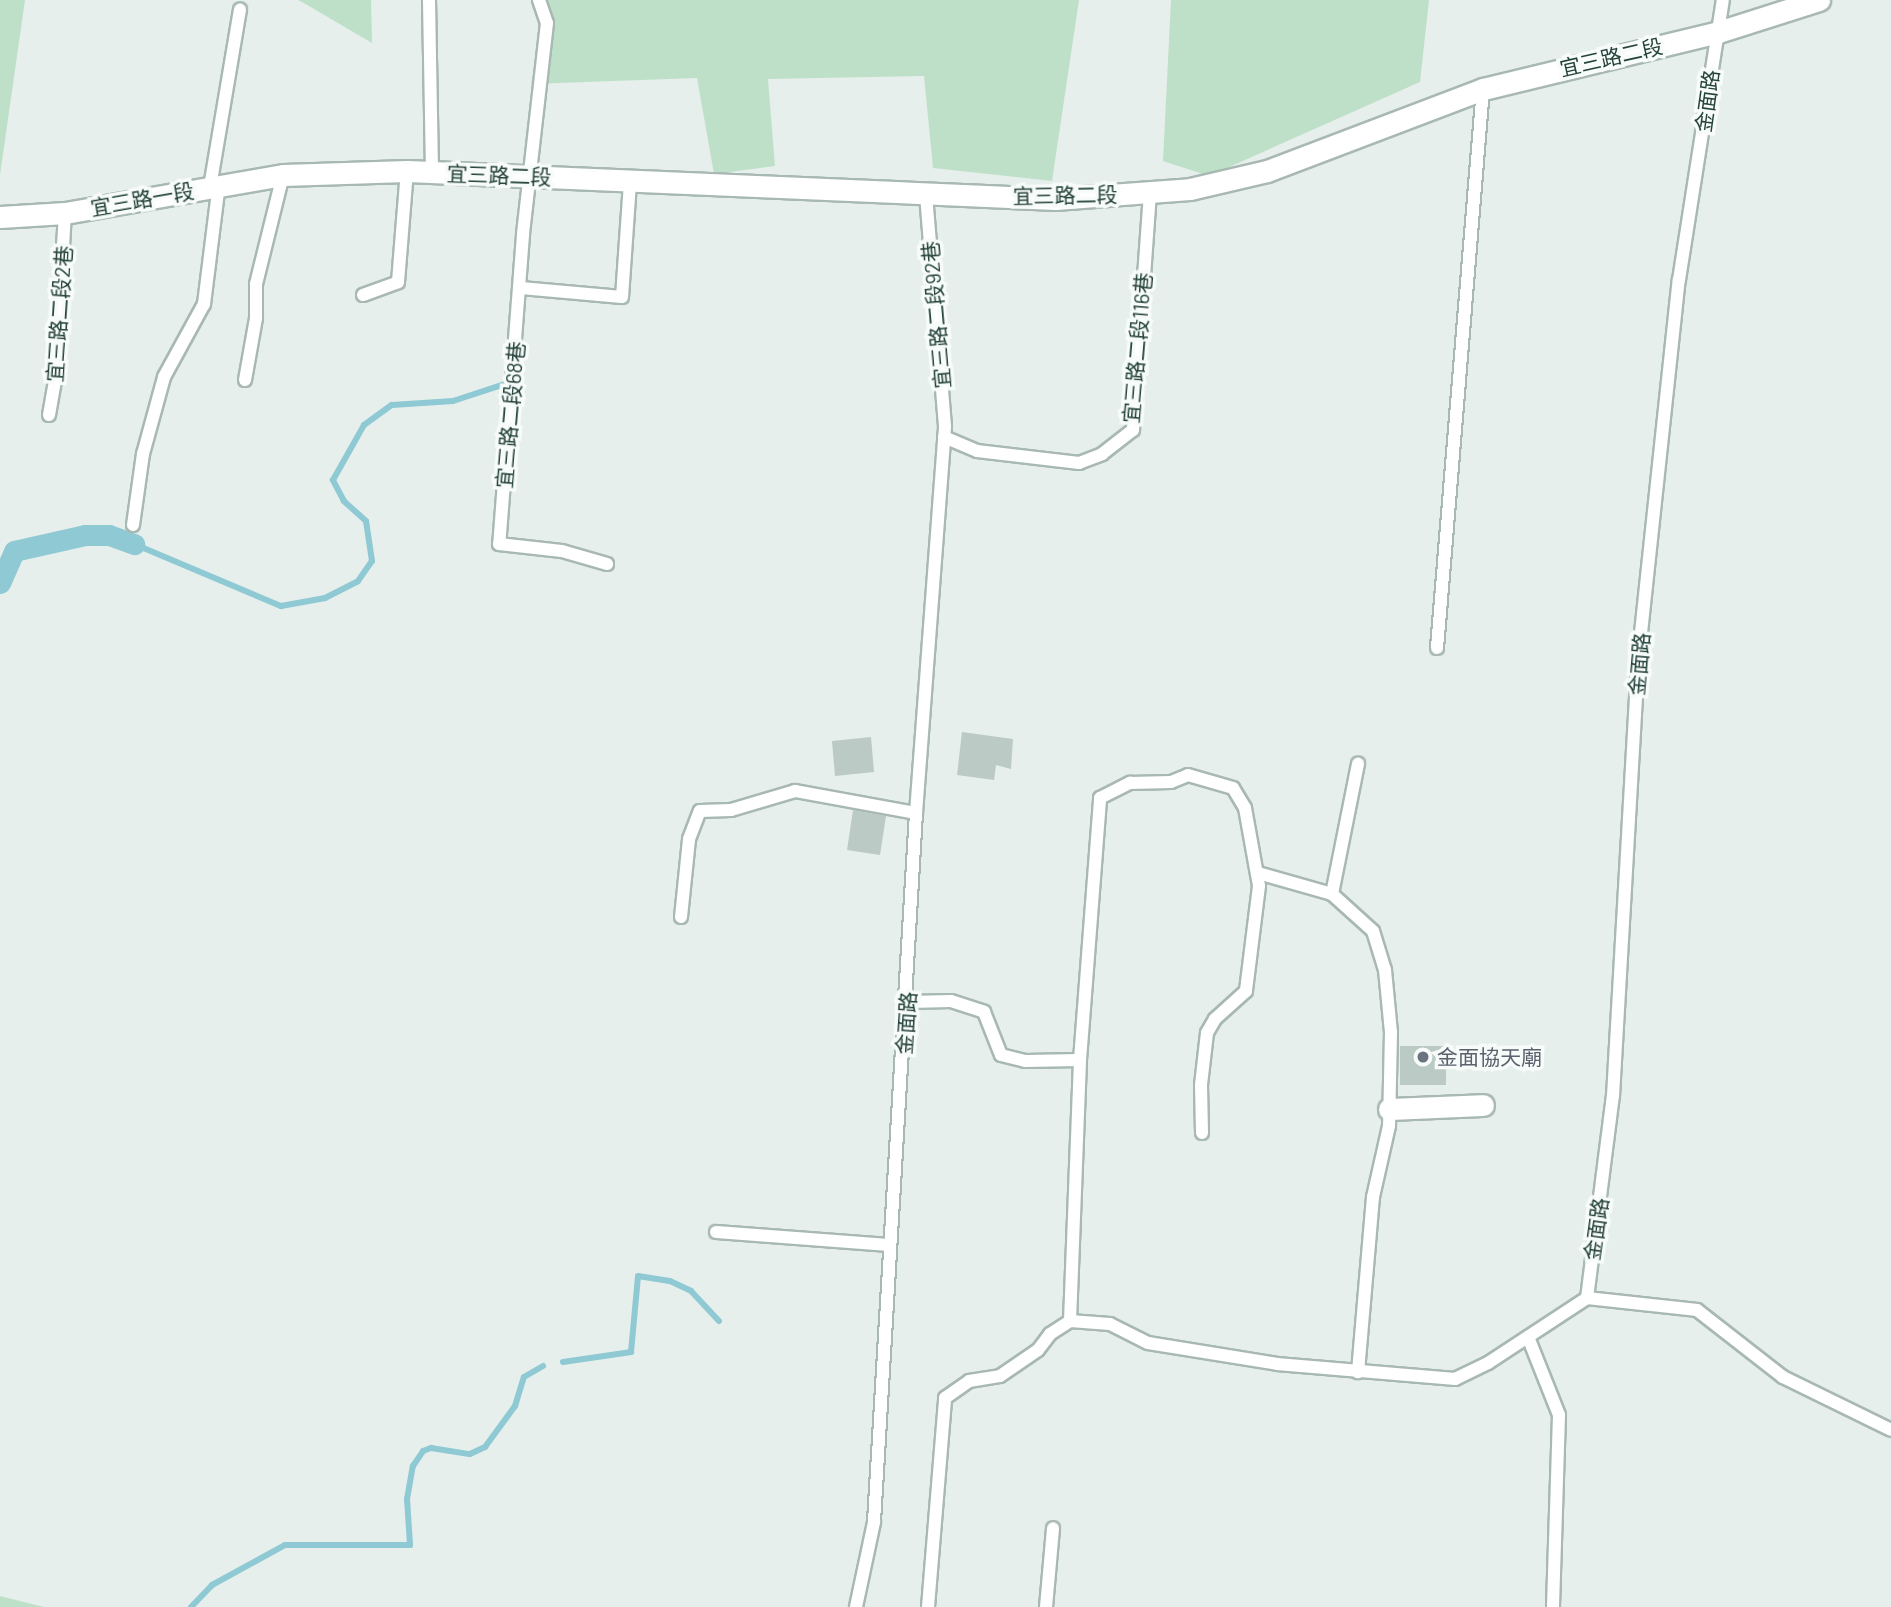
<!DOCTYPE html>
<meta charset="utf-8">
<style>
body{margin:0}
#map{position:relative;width:1891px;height:1607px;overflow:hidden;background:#e6efeb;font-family:Barlow,"Noto Sans TC",sans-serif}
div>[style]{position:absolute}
.green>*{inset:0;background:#bfe0c8}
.stream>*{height:6px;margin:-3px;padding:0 3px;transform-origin:3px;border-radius:3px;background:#8ec9d4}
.canal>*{height:21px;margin:-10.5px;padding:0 10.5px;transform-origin:10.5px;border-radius:10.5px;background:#8ec9d4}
.building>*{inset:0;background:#bbcac4}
.roads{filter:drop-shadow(2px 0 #a8b8b2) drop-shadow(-2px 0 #a8b8b2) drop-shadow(0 2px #a8b8b2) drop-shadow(0 -2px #a8b8b2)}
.service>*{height:12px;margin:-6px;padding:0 6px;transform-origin:6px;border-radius:6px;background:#fff}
.minor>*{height:21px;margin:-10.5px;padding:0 10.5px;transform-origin:10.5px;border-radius:10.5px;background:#fff}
.tertiary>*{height:21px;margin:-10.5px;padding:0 10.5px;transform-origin:10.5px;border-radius:10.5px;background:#fff}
.dots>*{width:19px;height:19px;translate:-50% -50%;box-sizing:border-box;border:4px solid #f7fbf9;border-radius:50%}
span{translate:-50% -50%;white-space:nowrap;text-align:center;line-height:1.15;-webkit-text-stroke:7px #f7fbf9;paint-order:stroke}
.street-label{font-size:21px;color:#24423a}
.worship-label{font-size:21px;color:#5b616d}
.left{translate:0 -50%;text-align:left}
</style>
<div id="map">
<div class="green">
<i style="clip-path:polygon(0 0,25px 0,0 175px)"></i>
<i style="clip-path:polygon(298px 0,371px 0,372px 43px,302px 2px)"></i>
<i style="clip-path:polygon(548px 0,1079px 0,1052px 181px,933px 168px,924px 76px,768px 79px,775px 166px,714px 174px,697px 78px,531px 84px)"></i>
<i style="clip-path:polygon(1171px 0,1429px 0,1420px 82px,1209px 176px,1163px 161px)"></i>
<i style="clip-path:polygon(0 1596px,44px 1607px,0 1607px)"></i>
</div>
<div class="stream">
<i style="left:134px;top:544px;width:160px;rotate:22.9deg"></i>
<i style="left:281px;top:606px;width:45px;rotate:-10.3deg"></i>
<i style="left:325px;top:598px;width:37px;rotate:-27deg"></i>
<i style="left:358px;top:581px;width:24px;rotate:-55deg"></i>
<i style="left:372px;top:561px;width:40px;rotate:-98.5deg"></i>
<i style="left:366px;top:521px;width:30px;rotate:-138deg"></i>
<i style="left:344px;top:501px;width:24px;rotate:-118deg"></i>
<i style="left:333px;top:480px;width:63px;rotate:-60.6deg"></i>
<i style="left:364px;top:425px;width:34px;rotate:-36deg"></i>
<i style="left:392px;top:405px;width:61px;rotate:-3.8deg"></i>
<i style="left:453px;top:401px;width:55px;rotate:-18.1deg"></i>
<i style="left:563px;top:1362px;width:69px;rotate:-8.4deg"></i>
<i style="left:631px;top:1352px;width:76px;rotate:-84.7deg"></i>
<i style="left:638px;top:1276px;width:32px;rotate:9deg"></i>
<i style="left:670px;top:1281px;width:23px;rotate:25deg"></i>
<i style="left:691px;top:1291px;width:41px;rotate:47deg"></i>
<i style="left:191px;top:1607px;width:30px;rotate:-46deg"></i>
<i style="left:212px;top:1585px;width:83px;rotate:-28.7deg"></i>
<i style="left:285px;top:1545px;width:125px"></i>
<i style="left:410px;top:1545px;width:46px;rotate:-93.7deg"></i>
<i style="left:407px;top:1499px;width:34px;rotate:-80deg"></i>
<i style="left:413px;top:1466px;width:18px;rotate:-56deg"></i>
<i style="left:423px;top:1451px;width:9px;rotate:-21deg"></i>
<i style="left:431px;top:1448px;width:39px;rotate:9deg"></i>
<i style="left:470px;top:1454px;width:17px;rotate:-25deg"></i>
<i style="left:485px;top:1447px;width:51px;rotate:-53.8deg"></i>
<i style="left:515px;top:1406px;width:30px;rotate:-73deg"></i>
<i style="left:524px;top:1377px;width:22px;rotate:-30deg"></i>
</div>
<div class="canal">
<i style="left:0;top:583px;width:35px;rotate:-66deg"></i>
<i style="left:14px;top:551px;width:73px;rotate:-12.7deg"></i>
<i style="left:85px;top:535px;width:24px"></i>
<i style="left:109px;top:535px;width:27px;rotate:20deg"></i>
</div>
<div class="building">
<i style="clip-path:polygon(962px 732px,1013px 739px,1011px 769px,996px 765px,994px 780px,957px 775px)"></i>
<i style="clip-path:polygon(871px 737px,874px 772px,835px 776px,832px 741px)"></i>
<i style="clip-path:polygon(853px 810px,886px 816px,880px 855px,847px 850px)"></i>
<i style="clip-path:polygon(1400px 1046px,1446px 1046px,1446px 1085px,1400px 1085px)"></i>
</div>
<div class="roads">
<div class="service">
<i style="left:429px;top:0;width:172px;rotate:89deg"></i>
<i style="left:539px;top:0;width:24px;rotate:71deg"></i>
<i style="left:547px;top:23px;width:213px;rotate:96.5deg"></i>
<i style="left:523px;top:235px;width:310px;rotate:94.4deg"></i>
<i style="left:499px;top:544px;width:63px;rotate:6.3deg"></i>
<i style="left:562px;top:551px;width:47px;rotate:16.1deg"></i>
<i style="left:210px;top:187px;width:180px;rotate:-80.4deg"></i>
<i style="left:521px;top:288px;width:101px;rotate:5.1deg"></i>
<i style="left:622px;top:297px;width:115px;rotate:-86deg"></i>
<i style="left:363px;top:295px;width:37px;rotate:-20deg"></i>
<i style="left:398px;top:282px;width:111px;rotate:-85.4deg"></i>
<i style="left:245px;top:380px;width:63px;rotate:-79.9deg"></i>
<i style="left:256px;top:318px;width:34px;rotate:-90deg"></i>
<i style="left:256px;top:284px;width:112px;rotate:-76.1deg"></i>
<i style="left:49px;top:415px;width:35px;rotate:-80deg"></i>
<i style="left:55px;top:381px;width:168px;rotate:-86.6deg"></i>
<i style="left:944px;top:437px;width:36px;rotate:23deg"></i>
<i style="left:977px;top:451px;width:103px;rotate:6.7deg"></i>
<i style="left:1079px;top:463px;width:25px;rotate:-21deg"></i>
<i style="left:1102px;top:454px;width:39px;rotate:-38deg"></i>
<i style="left:1133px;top:430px;width:239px;rotate:-85.9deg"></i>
<i style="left:133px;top:525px;width:72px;rotate:-82deg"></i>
<i style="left:143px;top:454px;width:80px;rotate:-74.7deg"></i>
<i style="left:164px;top:377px;width:83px;rotate:-61.3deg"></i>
<i style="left:204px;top:304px;width:121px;rotate:-82.9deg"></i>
<i style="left:1437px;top:648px;width:561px;rotate:-85.3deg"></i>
<i style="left:1258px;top:873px;width:77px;rotate:15.8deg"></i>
<i style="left:1332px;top:894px;width:55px;rotate:42.1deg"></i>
<i style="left:1373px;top:931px;width:41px;rotate:72.9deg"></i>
<i style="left:1385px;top:970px;width:62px;rotate:84.5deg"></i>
<i style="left:1391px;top:1032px;width:94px;rotate:91.2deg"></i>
<i style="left:1389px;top:1126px;width:73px;rotate:102.7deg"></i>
<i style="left:1373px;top:1197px;width:176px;rotate:94.9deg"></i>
<i style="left:1332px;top:894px;width:133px;rotate:-78.7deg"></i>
<i style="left:681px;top:917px;width:78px;rotate:-84.1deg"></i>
<i style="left:689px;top:839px;width:30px;rotate:-69deg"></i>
<i style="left:700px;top:811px;width:31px;rotate:-2deg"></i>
<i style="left:731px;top:810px;width:67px;rotate:-16.5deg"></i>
<i style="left:795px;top:791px;width:123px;rotate:10.3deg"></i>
<i style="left:908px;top:1002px;width:43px;rotate:-1.3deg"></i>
<i style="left:951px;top:1001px;width:35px;rotate:18deg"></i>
<i style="left:984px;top:1012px;width:46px;rotate:68.4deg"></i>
<i style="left:1001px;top:1055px;width:25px;rotate:14deg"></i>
<i style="left:1025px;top:1061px;width:55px;rotate:-1deg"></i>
<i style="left:716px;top:1232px;width:174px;rotate:4.3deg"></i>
<i style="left:1587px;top:1298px;width:204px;rotate:-82.7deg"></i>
<i style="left:1613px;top:1096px;width:436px;rotate:-86.7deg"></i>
<i style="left:1638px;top:661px;width:383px;rotate:-83.9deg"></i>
<i style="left:1679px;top:280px;width:283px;rotate:-81.1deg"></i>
<i style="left:1070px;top:1321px;width:261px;rotate:-87.8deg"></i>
<i style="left:1080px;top:1060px;width:263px;rotate:-85.6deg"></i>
<i style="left:1100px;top:798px;width:34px;rotate:-27deg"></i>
<i style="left:1130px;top:783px;width:41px;rotate:-1.4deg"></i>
<i style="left:1171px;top:782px;width:18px;rotate:-22deg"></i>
<i style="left:1188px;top:775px;width:47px;rotate:16.1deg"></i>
<i style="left:1233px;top:788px;width:23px;rotate:59deg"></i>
<i style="left:1245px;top:808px;width:79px;rotate:79.8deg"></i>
<i style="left:1259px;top:886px;width:106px;rotate:97.1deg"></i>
<i style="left:1246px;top:991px;width:42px;rotate:137.9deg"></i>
<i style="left:1215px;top:1019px;width:16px;rotate:120deg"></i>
<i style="left:1207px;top:1033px;width:52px;rotate:96.6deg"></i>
<i style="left:1201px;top:1085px;width:48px;rotate:88.8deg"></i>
<i style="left:1528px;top:1337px;width:84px;rotate:68.3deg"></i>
<i style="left:1559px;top:1415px;width:192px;rotate:91.8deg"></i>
<i style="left:856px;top:1607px;width:87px;rotate:-78deg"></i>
<i style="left:874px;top:1522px;width:710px;rotate:-86.61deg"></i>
<i style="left:916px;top:813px;width:388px;rotate:-85.7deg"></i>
<i style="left:945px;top:426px;width:233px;rotate:-94.7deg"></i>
<i style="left:928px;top:1607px;width:210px;rotate:-85.3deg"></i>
<i style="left:945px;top:1398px;width:29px;rotate:-35deg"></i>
<i style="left:969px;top:1381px;width:31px;rotate:-9deg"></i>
<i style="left:1000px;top:1376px;width:46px;rotate:-34.4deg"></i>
<i style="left:1038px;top:1350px;width:20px;rotate:-53deg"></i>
<i style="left:1050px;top:1334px;width:24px;rotate:-33deg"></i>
<i style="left:1070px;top:1321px;width:40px;rotate:4.3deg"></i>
<i style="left:1110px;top:1324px;width:42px;rotate:26.6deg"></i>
<i style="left:1148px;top:1343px;width:131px;rotate:9.2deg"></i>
<i style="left:1277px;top:1364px;width:179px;rotate:4.8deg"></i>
<i style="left:1455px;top:1379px;width:37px;rotate:-26deg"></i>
<i style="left:1488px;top:1363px;width:118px;rotate:-33.3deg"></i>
<i style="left:1587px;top:1298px;width:111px;rotate:6.2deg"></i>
<i style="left:1697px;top:1310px;width:109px;rotate:37.9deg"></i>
<i style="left:1783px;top:1377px;width:120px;rotate:26.1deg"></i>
<i style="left:1046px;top:1607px;width:79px;rotate:-84.9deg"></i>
</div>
<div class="minor">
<i style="left:1389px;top:1109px;width:94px;rotate:-2.4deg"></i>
</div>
<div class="tertiary">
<i style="left:0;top:217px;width:65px;rotate:-3.5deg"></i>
<i style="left:65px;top:213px;width:221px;rotate:-9.9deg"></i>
<i style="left:283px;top:175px;width:124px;rotate:-1.8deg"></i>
<i style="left:407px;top:171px;width:649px;rotate:2.47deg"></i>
<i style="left:1055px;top:199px;width:135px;rotate:-4.2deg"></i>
<i style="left:1190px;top:189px;width:79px;rotate:-13.2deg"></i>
<i style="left:1267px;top:171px;width:231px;rotate:-20.8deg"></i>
<i style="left:1483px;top:89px;width:242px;rotate:-13.6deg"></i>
<i style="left:1718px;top:32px;width:106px;rotate:-17.6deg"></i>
</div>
</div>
<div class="dots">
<i style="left:1423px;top:1057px;background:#6b7280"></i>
</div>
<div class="street-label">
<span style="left:1611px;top:57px;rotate:-13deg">宜三路二段</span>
<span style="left:1707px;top:101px;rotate:-82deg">金面路</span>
<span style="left:499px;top:175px;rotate:2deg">宜三路二段</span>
<span style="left:1065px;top:195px;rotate:-1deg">宜三路二段</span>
<span style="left:142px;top:199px;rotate:-10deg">宜三路一段</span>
<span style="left:59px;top:314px;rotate:-86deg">宜三路二段2巷</span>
<span style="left:936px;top:315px;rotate:-95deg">宜三路二段92巷</span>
<span style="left:1137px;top:348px;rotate:-85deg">宜三路二段116巷</span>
<span style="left:510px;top:415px;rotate:-85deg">宜三路二段68巷</span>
<span style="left:1639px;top:664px;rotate:-85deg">金面路</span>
<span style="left:906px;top:1023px;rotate:-86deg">金面路</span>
<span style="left:1596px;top:1229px;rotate:-82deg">金面路</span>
</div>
<div class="worship-label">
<span class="left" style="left:1437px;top:1057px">金面協天廟</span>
</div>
</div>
